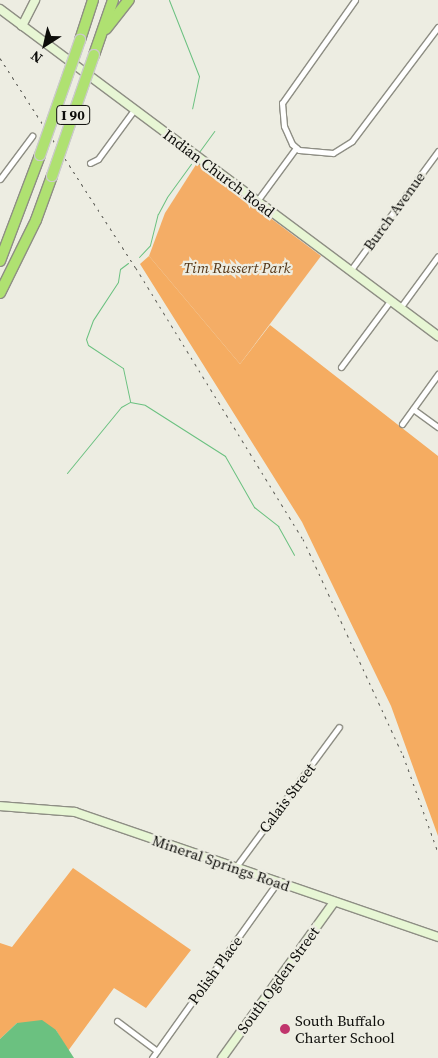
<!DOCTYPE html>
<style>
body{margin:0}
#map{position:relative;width:438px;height:1058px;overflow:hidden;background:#edede2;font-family:"Source Serif 4",serif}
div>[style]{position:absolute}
.green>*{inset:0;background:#f4ad66}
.forest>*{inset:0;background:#f5ac61}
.water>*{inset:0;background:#6bc180}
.stream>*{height:1px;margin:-0.5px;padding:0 0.5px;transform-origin:0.5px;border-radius:0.5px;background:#6bc180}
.roads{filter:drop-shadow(1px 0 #8e8e84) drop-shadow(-1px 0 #8e8e84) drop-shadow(0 1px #8e8e84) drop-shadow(0 -1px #8e8e84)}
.street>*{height:5px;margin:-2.5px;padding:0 2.5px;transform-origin:2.5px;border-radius:2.5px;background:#fff}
.secondary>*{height:8px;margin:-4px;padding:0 4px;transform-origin:4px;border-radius:4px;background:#e7f6d4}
.highway>*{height:10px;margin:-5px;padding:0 5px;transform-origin:5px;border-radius:5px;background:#afe171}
.rail>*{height:1px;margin-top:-0.5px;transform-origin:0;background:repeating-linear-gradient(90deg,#5a5a54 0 2.5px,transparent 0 7.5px)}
.bridges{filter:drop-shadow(1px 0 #cacac9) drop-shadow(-1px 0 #cacac9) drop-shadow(0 1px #cacac9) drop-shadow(0 -1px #cacac9)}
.highway-bridge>*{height:10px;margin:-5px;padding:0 5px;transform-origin:5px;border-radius:5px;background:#afe171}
.dots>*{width:14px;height:14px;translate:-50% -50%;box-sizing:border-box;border:2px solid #edede2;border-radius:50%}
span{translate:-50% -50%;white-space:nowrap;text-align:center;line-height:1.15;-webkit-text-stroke:4.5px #edede2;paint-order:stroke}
.shield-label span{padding:1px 4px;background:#edede2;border:1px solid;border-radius:4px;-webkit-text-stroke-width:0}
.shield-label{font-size:14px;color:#0d0d0a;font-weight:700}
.street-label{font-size:15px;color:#0d0d0a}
.park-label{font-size:15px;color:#543617;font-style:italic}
.poi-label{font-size:15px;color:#0d0d0a}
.left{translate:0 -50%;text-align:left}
.north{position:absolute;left:20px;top:20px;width:50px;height:50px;-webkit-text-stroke:4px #edede2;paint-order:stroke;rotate:215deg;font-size:14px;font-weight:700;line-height:20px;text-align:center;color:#0d0d0a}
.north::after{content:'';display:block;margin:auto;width:18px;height:22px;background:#0d0d0a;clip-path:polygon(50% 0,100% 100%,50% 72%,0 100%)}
</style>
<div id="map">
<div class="green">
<i style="clip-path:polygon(197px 163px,321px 256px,240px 364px,149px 256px,165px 213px)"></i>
</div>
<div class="forest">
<i style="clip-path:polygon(149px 256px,240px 364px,270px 325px,438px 456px,438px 836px,391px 706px,302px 522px,140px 264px)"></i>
<i style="clip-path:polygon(73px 868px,191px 950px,146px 1008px,114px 988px,68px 1051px,56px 1030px,17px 1023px,0 1039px,0 943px,12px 947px)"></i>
</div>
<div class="water">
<i style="clip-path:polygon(42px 1020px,56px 1030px,74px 1058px,0 1058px,0 1039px,17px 1023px)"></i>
</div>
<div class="stream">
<i style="left:169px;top:0;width:82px;rotate:68.5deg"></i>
<i style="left:199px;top:76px;width:33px;rotate:102deg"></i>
<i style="left:199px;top:152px;width:26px;rotate:-54deg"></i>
<i style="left:139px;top:257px;width:16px;rotate:-47deg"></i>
<i style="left:150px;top:245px;width:32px;rotate:-76deg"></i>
<i style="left:158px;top:214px;width:19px;rotate:-62deg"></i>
<i style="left:167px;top:197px;width:41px;rotate:-54deg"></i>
<i style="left:128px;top:263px;width:10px;rotate:143deg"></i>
<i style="left:120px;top:269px;width:13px;rotate:99deg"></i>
<i style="left:118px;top:282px;width:45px;rotate:123.3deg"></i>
<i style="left:93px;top:320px;width:20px;rotate:110deg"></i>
<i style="left:86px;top:339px;width:6px;rotate:72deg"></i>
<i style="left:88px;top:345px;width:42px;rotate:33.3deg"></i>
<i style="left:123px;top:368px;width:34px;rotate:78deg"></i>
<i style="left:67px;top:473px;width:85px;rotate:-50.7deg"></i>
<i style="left:121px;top:407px;width:10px;rotate:-29deg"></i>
<i style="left:130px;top:402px;width:15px;rotate:11deg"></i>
<i style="left:145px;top:405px;width:95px;rotate:32.5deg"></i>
<i style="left:225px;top:456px;width:59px;rotate:60.4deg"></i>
<i style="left:254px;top:507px;width:31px;rotate:38deg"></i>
<i style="left:278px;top:526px;width:33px;rotate:61deg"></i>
</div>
<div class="roads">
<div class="street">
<i style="left:355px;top:0;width:126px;rotate:125.3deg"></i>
<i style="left:282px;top:103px;width:23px;rotate:85deg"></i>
<i style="left:284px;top:126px;width:20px;rotate:66deg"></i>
<i style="left:292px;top:144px;width:9px;rotate:41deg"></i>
<i style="left:299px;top:150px;width:34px;rotate:5deg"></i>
<i style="left:333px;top:153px;width:22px;rotate:-32deg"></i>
<i style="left:352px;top:141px;width:143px;rotate:-53deg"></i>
<i style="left:90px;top:163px;width:9px;rotate:-27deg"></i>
<i style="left:98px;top:159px;width:61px;rotate:-53.7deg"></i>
<i style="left:0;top:179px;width:54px;rotate:-53.3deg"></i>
<i style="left:257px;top:201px;width:66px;rotate:-53.7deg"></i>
<i style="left:350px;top:271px;width:149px;rotate:-53.7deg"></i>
<i style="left:400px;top:308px;width:64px;rotate:-53.8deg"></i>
<i style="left:341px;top:367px;width:82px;rotate:-53.4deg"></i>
<i style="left:413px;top:409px;width:31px;rotate:36deg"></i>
<i style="left:402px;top:424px;width:62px;rotate:-54.2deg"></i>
<i style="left:235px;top:868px;width:175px;rotate:-53.6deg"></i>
<i style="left:117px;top:1021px;width:50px;rotate:36.9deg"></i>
<i style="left:152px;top:1058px;width:215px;rotate:-54.5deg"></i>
</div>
<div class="secondary">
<i style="left:0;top:9px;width:547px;rotate:36.74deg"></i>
<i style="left:22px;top:26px;width:29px;rotate:-63deg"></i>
<i style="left:0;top:806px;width:75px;rotate:4.6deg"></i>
<i style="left:75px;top:812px;width:384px;rotate:19deg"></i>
<i style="left:222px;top:1058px;width:192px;rotate:-54.3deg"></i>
</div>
<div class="highway">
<i style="left:106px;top:29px;width:37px;rotate:-52deg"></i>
<i style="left:80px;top:40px;width:42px;rotate:-72deg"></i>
<i style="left:94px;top:55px;width:58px;rotate:-70.9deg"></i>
<i style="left:0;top:261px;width:113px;rotate:-69.3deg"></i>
<i style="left:0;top:293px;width:81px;rotate:-63.7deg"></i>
<i style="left:36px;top:220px;width:47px;rotate:-70deg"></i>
</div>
</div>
<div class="rail">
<i style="left:0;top:58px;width:250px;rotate:57.1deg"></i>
<i style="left:136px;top:268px;width:318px;rotate:58.4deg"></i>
<i style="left:303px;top:539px;width:238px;rotate:65.2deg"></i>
<i style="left:403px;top:755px;width:103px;rotate:70.2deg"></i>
</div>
<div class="bridges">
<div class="highway-bridge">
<i style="left:40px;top:155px;width:122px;rotate:-70.8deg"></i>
<i style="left:52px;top:176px;width:128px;rotate:-70.9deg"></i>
</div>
</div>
<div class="dots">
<i style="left:285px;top:1029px;background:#c0356c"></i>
</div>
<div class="shield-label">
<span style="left:73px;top:115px">I 90</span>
</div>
<div class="street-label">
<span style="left:219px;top:173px;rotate:37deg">Indian Church Road</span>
<span style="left:394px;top:211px;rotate:-54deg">Burch Avenue</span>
<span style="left:287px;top:798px;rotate:-53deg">Calais Street</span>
<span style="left:221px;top:863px;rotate:19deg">Mineral Springs Road</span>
<span style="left:215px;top:970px;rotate:-54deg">Polish Place</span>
<span style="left:278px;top:980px;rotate:-54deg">South Ogden Street</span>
</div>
<div class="park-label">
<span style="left:237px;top:268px">Tim Russert Park</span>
</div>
<div class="poi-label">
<span class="left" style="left:295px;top:1029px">South Buffalo<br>Charter School</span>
</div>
<div class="north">N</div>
</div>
